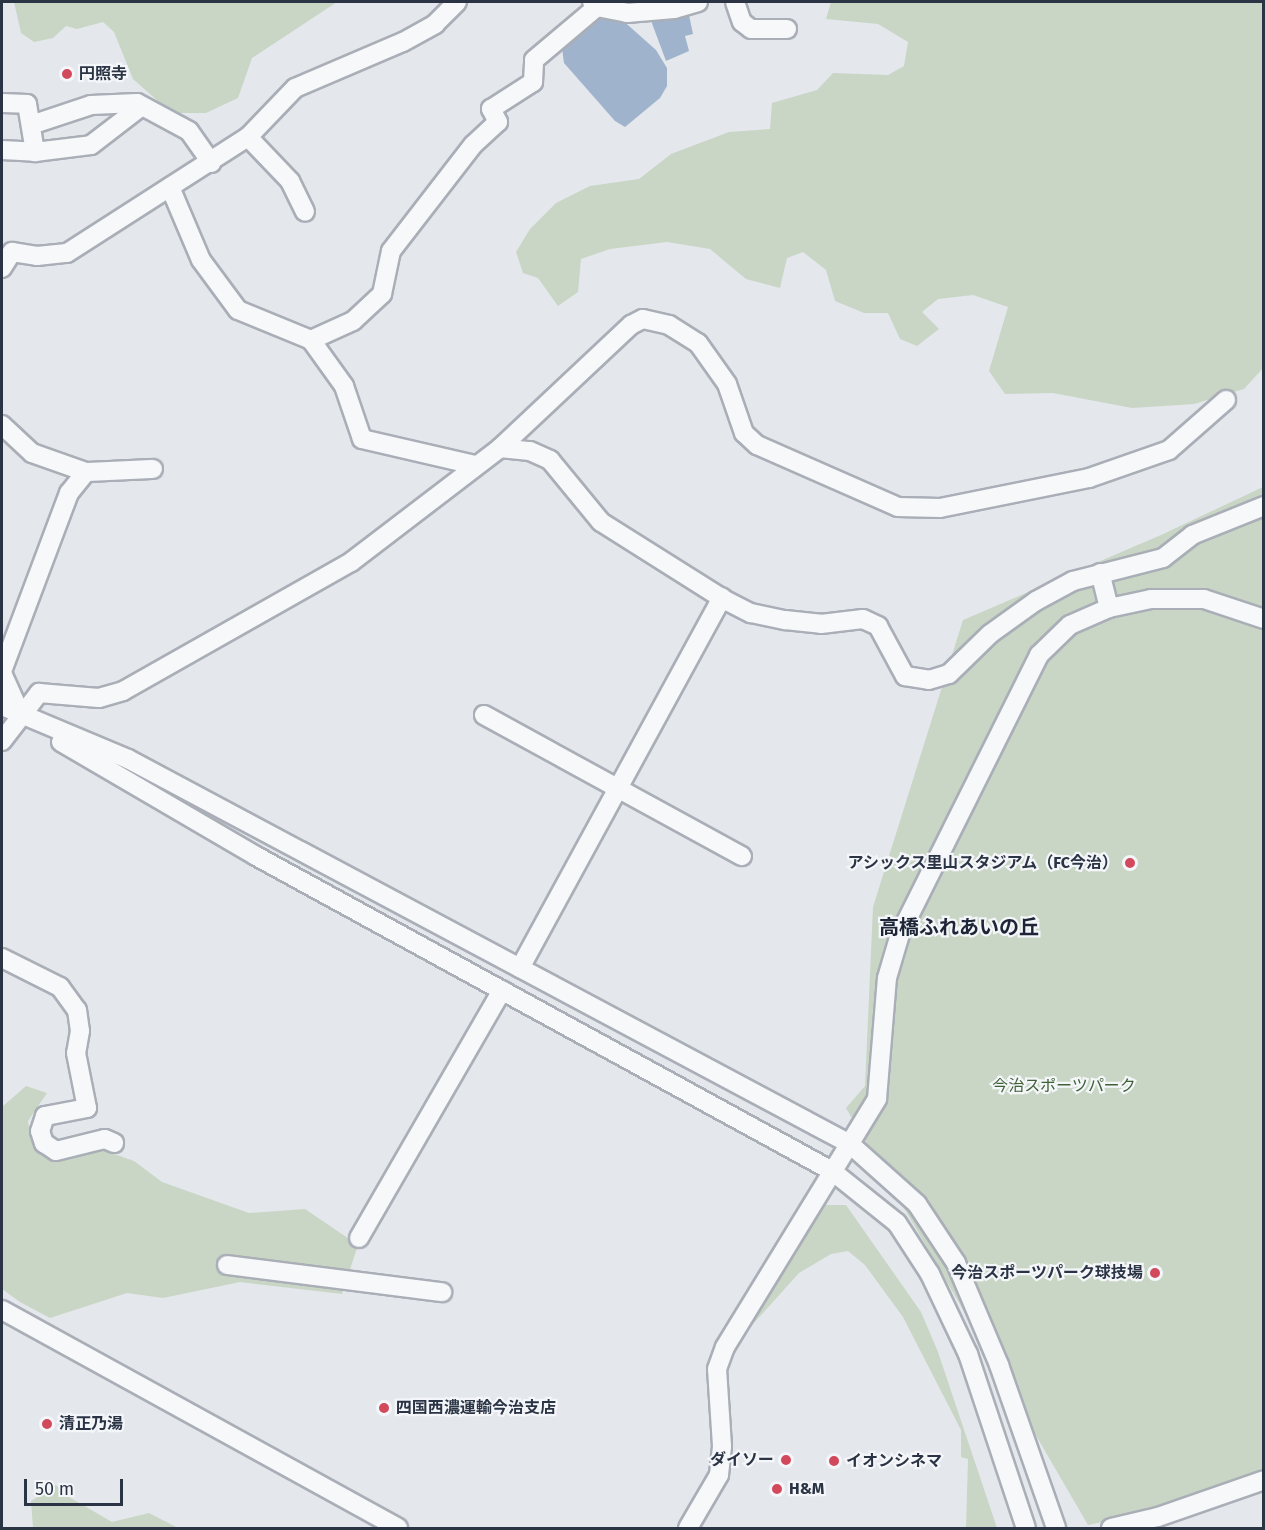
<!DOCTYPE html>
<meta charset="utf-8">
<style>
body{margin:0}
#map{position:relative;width:1265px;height:1530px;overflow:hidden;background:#e4e7ec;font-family:"Fira Sans","Noto Sans JP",sans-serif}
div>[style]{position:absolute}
.green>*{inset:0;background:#c9d6c5}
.water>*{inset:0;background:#9fb4cc}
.roads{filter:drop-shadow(2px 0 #a9aeb7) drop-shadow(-2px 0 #a9aeb7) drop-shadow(0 2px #a9aeb7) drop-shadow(0 -2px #a9aeb7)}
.minor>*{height:18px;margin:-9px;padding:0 9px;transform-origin:9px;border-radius:9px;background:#f7f8fa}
.dots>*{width:16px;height:16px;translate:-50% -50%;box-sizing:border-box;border:3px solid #f4f6f9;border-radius:50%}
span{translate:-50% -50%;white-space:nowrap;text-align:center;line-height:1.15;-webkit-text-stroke:4.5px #f4f6f9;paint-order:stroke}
.poi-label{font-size:16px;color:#2b3445;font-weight:700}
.left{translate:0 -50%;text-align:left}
.right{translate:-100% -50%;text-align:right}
.park-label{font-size:16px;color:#3f6138}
.quarter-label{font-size:20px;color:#1d2536;font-weight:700}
.frame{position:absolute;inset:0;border:3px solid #2b3445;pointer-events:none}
.scale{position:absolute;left:24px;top:1479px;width:99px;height:27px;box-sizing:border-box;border:3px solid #2b3445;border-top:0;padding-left:8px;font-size:18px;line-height:21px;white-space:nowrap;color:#2b3445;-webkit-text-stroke:4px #f4f6f9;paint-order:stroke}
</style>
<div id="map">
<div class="green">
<i style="clip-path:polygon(14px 2px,337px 2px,252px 58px,238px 98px,206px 113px,176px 113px,159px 102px,133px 79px,114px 32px,103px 22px,77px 29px,66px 26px,53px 38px,34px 42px,21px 33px)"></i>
<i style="clip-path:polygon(831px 2px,1263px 2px,1264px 367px,1244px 389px,1194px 404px,1132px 408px,1053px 393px,1005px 394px,989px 371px,1008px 307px,973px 295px,938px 299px,922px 312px,939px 329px,917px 346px,900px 339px,888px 313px,864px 313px,835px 301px,826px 270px,803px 252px,787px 258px,780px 288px,746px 279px,710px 249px,667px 242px,610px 249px,581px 259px,578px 292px,558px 306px,538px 278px,523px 273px,516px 252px,530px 229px,556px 203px,590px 186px,639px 179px,671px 154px,729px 132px,770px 129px,772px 103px,817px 90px,833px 73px,888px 75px,904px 66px,908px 42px,878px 24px,826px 19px)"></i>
<i style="clip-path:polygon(1263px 487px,1263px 1489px,1088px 1525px,846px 1108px,865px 1086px,873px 907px,963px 620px,1161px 535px)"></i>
<i style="clip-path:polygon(26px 1086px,47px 1093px,28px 1121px,30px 1136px,42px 1154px,103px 1150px,134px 1161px,162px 1182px,249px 1213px,305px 1209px,358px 1245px,342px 1294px,240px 1282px,163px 1298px,127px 1293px,50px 1318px,20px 1302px,2px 1289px,2px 1107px)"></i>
<i style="clip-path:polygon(818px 1205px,846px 1205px,921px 1312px,938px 1352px,997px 1528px,966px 1528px,968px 1459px,961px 1457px,961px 1430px,903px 1317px,865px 1265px,848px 1251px,831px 1254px,799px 1273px,752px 1325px,741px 1327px)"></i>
<i style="clip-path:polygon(56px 1485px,69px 1497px,112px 1522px,149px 1513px,178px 1528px,33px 1528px,31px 1501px)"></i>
</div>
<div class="water">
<i style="clip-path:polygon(688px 10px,693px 34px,685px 36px,689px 51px,666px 61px,650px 18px)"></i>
<i style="clip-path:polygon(603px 17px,620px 18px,656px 50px,667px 68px,667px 86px,660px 98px,625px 127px,615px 121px,564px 63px,562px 48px,571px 35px)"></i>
</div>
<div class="roads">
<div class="minor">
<i style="left:735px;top:2px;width:21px;rotate:71deg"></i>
<i style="left:742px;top:22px;width:11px;rotate:38deg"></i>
<i style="left:751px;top:29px;width:36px"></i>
<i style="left:597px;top:7px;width:31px;rotate:11deg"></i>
<i style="left:627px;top:13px;width:47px;rotate:-4.9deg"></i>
<i style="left:674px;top:9px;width:25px;rotate:-16deg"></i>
<i style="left:2px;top:103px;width:25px;rotate:2deg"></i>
<i style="left:27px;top:104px;width:49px;rotate:80.5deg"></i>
<i style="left:35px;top:152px;width:56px;rotate:-7.1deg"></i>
<i style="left:91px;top:145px;width:61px;rotate:-37.6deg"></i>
<i style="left:31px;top:125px;width:63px;rotate:-18.4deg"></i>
<i style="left:91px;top:105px;width:46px;rotate:-2.5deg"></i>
<i style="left:137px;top:103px;width:59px;rotate:28.3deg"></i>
<i style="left:189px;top:131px;width:39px;rotate:55deg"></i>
<i style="left:248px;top:137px;width:61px;rotate:46.3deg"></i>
<i style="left:290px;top:181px;width:34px;rotate:64deg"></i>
<i style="left:2px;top:150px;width:33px;rotate:3deg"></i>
<i style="left:170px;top:187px;width:79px;rotate:67deg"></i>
<i style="left:201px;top:260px;width:62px;rotate:53.5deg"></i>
<i style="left:238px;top:310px;width:79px;rotate:22.3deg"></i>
<i style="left:311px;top:340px;width:57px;rotate:54.3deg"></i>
<i style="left:344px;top:386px;width:56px;rotate:71.2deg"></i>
<i style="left:362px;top:439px;width:116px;rotate:13deg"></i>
<i style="left:2px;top:268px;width:19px;rotate:-58deg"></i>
<i style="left:12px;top:252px;width:25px;rotate:9deg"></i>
<i style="left:37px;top:256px;width:30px;rotate:-6deg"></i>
<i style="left:67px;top:253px;width:215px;rotate:-32.7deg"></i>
<i style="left:248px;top:137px;width:68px;rotate:-46.2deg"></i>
<i style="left:295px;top:88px;width:117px;rotate:-23.1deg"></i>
<i style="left:403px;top:42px;width:37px;rotate:-29deg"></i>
<i style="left:435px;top:24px;width:31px;rotate:-45deg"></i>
<i style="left:311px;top:340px;width:46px;rotate:-24.3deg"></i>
<i style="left:353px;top:321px;width:40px;rotate:-43deg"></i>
<i style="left:382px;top:294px;width:44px;rotate:-78.2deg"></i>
<i style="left:391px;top:251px;width:134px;rotate:-52.3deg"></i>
<i style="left:473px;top:145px;width:34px;rotate:-43deg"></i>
<i style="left:498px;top:122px;width:15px;rotate:-118deg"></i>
<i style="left:491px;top:109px;width:50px;rotate:-32.7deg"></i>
<i style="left:533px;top:82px;width:22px;rotate:-87deg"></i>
<i style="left:534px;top:60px;width:82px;rotate:-40.1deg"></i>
<i style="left:597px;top:7px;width:7px;rotate:-135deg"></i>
<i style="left:2px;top:425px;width:41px;rotate:43deg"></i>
<i style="left:32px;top:453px;width:57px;rotate:19.4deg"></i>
<i style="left:86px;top:472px;width:27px;rotate:129deg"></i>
<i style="left:69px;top:493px;width:190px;rotate:110.6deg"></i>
<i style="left:500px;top:448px;width:180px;rotate:-43.2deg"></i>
<i style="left:631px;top:325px;width:13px;rotate:-27deg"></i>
<i style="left:643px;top:319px;width:27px;rotate:13deg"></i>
<i style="left:669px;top:325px;width:34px;rotate:32deg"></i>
<i style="left:698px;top:343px;width:50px;rotate:54.7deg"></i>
<i style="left:727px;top:384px;width:52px;rotate:70.9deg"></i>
<i style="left:744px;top:433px;width:18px;rotate:43deg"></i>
<i style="left:757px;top:445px;width:154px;rotate:23.7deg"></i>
<i style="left:898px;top:507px;width:42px;rotate:1.4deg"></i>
<i style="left:940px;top:508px;width:152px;rotate:-11.4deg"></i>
<i style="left:1089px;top:478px;width:85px;rotate:-19.3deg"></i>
<i style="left:1169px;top:450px;width:76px;rotate:-41.3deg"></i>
<i style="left:86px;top:472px;width:67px;rotate:-2.6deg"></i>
<i style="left:1109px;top:608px;width:43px;rotate:-12.1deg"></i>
<i style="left:1151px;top:599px;width:53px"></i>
<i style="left:1204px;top:599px;width:63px;rotate:18.4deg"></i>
<i style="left:2px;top:673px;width:48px;rotate:65.6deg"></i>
<i style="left:2px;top:706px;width:137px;rotate:22.8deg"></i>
<i style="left:128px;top:759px;width:818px;rotate:28.07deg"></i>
<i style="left:850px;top:1144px;width:90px;rotate:41.8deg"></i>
<i style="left:917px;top:1204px;width:71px;rotate:56.5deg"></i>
<i style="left:956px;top:1263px;width:111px;rotate:67.1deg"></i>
<i style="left:999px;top:1365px;width:173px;rotate:70.7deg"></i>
<i style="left:484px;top:715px;width:294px;rotate:28.7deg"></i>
<i style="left:2px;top:741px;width:61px;rotate:-52.4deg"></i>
<i style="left:39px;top:693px;width:60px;rotate:4.8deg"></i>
<i style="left:99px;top:698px;width:25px;rotate:-16deg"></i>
<i style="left:123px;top:691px;width:262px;rotate:-29.5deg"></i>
<i style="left:351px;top:562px;width:188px;rotate:-37.4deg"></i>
<i style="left:500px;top:448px;width:30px;rotate:6deg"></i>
<i style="left:530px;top:451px;width:22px;rotate:24deg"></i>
<i style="left:550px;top:460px;width:80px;rotate:50.6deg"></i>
<i style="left:601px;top:522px;width:146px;rotate:32.2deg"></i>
<i style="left:725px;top:600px;width:29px;rotate:27deg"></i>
<i style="left:751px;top:613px;width:35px;rotate:12deg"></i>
<i style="left:785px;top:620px;width:36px;rotate:6deg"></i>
<i style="left:821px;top:624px;width:42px;rotate:-6.8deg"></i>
<i style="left:863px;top:619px;width:17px;rotate:25deg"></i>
<i style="left:878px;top:626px;width:57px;rotate:61.6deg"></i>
<i style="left:905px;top:676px;width:24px;rotate:9deg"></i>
<i style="left:929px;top:680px;width:21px;rotate:-17deg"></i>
<i style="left:949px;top:674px;width:57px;rotate:-44.3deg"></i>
<i style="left:990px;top:634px;width:57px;rotate:-35.7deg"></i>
<i style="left:1036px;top:601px;width:42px;rotate:-28.4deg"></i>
<i style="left:1073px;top:581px;width:93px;rotate:-14.3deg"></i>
<i style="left:1163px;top:558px;width:37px;rotate:-38deg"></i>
<i style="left:1192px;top:535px;width:78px;rotate:-21.9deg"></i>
<i style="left:61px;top:742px;width:226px;rotate:30.3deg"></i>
<i style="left:256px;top:856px;width:657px;rotate:28.67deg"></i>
<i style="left:832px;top:1171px;width:83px;rotate:38.7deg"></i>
<i style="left:897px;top:1223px;width:61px;rotate:57.1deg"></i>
<i style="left:930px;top:1274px;width:89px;rotate:64.6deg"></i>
<i style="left:968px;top:1354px;width:183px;rotate:71.6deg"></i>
<i style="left:2px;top:958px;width:65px;rotate:26.6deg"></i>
<i style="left:60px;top:987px;width:29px;rotate:54deg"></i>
<i style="left:77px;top:1010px;width:21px;rotate:82deg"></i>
<i style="left:80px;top:1031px;width:22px;rotate:100deg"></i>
<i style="left:76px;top:1053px;width:56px;rotate:78.7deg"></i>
<i style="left:87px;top:1108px;width:43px;rotate:169.2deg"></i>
<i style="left:45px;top:1116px;width:16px;rotate:108deg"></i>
<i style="left:40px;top:1131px;width:13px;rotate:72deg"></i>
<i style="left:44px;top:1143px;width:14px;rotate:34deg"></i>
<i style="left:56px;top:1151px;width:50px;rotate:-13.8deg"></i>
<i style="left:105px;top:1139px;width:10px;rotate:24deg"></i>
<i style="left:520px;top:968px;width:422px;rotate:-61.4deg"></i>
<i style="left:359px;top:1238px;width:286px;rotate:-60deg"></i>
<i style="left:227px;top:1265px;width:217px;rotate:7.2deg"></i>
<i style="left:2px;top:1310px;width:452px;rotate:28.8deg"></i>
<i style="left:688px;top:1528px;width:61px;rotate:-59.7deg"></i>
<i style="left:719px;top:1475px;width:29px;rotate:-84deg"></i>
<i style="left:722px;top:1446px;width:77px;rotate:-93.7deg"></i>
<i style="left:717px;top:1369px;width:23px;rotate:-70deg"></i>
<i style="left:725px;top:1347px;width:291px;rotate:-58.5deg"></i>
<i style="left:877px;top:1099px;width:121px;rotate:-85.3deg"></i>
<i style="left:887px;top:978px;width:46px;rotate:-73.5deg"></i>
<i style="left:900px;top:934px;width:312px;rotate:-63.5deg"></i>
<i style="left:1039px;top:655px;width:43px;rotate:-44.1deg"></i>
<i style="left:1070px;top:625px;width:43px;rotate:-23.6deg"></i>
<i style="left:1109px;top:608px;width:36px;rotate:-104deg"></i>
<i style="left:1111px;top:1528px;width:48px;rotate:-13.2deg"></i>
<i style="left:1158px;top:1517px;width:112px;rotate:-19.2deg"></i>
</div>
</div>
<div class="dots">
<i style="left:67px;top:74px;background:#d1495b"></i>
<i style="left:1130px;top:863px;background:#d1495b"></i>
<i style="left:1155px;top:1273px;background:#d1495b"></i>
<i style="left:384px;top:1408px;background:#d1495b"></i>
<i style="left:47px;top:1424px;background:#d1495b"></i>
<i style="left:786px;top:1460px;background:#d1495b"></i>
<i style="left:834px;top:1461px;background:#d1495b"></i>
<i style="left:777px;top:1489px;background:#d1495b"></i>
</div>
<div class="poi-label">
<span class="left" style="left:79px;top:74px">円照寺</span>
<span class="right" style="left:1118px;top:863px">アシックス里山スタジアム（FC今治）</span>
<span class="right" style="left:1143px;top:1273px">今治スポーツパーク球技場</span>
<span class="left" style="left:396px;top:1408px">四国西濃運輸今治支店</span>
<span class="left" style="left:59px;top:1424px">清正乃湯</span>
<span class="right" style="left:774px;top:1460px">ダイソー</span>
<span class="left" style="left:846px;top:1461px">イオンシネマ</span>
<span class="left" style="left:789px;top:1489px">H&amp;M</span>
</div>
<div class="park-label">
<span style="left:1064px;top:1086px">今治スポーツパーク</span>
</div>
<div class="quarter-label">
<span style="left:959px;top:927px">高橋ふれあいの丘</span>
</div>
<div class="frame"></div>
<div class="scale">50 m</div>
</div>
